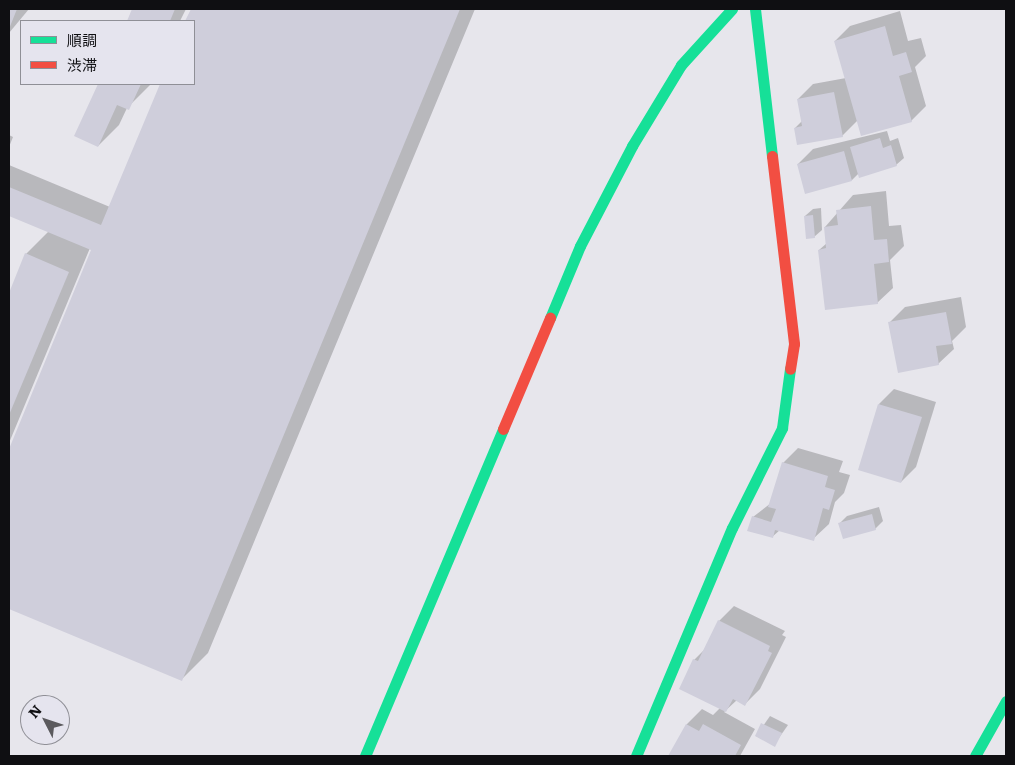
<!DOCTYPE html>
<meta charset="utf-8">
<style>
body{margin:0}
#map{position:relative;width:1015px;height:765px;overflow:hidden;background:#e7e6ec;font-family:Literata,"Noto Sans JP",serif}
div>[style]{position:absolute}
.shadow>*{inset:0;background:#0003}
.building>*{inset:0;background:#cfcedb}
.fast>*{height:11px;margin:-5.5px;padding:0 5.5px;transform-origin:5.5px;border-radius:5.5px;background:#16e098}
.jam>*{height:11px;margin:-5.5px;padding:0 5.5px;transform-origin:5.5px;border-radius:5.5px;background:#f24e42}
span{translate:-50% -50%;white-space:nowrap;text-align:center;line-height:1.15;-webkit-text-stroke:4.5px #e5e4ee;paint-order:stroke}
.frame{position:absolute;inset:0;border:10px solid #0f0f12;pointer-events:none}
.legend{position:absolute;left:20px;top:20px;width:175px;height:65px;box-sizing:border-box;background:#e5e4ee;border:1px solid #8f8f96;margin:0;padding:6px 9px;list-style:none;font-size:15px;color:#0f0f12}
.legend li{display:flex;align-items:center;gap:10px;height:25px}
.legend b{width:25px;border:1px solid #8f8f96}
.north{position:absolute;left:20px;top:695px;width:50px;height:50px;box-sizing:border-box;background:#e5e4ee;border:1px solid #8f8f96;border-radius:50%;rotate:311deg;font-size:14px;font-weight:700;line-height:20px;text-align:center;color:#0f0f12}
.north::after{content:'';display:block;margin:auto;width:18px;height:22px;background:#5b5a5e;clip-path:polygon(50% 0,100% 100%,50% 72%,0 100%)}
</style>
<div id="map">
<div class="shadow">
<i style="clip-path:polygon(9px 9px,29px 9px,9px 33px)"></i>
<i style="clip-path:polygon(134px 9px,186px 9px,180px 21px,128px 21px)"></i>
<i style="clip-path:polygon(192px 9px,475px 9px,208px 653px,182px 679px,9px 608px,9px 452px,93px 249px,90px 248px,9px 443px,9px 296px,26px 254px,49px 231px,9px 214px,9px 165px,110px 207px,161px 84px,194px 84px,194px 21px,187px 21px)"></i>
<i style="clip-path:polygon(900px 11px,908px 41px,921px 38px,926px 56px,915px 67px,926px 106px,911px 121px,858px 120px,842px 136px,795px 128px,802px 121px,798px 99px,813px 84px,846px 78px,835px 41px,850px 26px)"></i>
<i style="clip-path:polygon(99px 84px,151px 84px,127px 108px,119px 125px,98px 146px,76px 136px)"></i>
<i style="clip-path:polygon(887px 131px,890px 141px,898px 138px,904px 158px,896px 165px,859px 173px,852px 180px,798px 164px,813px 149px)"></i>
<i style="clip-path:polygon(9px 135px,13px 137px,9px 147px)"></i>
<i style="clip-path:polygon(886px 191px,889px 226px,901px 225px,904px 246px,890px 260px,893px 288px,877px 303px,819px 250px,827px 243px,825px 227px,853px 195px)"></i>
<i style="clip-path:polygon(821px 208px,822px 230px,814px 237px,805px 216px,813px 209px)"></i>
<i style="clip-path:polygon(961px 297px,966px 327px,952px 341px,954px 349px,938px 364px,890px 322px,905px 307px)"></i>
<i style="clip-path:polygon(894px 389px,936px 402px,916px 467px,901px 482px,879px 404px)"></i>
<i style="clip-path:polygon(798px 448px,843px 461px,839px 472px,850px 475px,844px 493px,835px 502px,829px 524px,813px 539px,780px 530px,772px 537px,753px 517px,771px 503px,783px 463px)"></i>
<i style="clip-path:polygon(879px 507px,883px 521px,875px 529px,840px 523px,847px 516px)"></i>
<i style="clip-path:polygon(734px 606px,785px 631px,782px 635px,786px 637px,760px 689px,745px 704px,737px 700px,724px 712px,755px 729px,740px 756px,669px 756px,687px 724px,702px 709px,713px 715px,720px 708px,694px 660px,705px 649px,719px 621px)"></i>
<i style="clip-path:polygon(770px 716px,788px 725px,774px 745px,756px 736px)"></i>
</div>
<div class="building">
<i style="clip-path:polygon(9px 9px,17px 9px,9px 29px)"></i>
<i style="clip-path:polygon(132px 9px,175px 9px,170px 21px,127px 21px)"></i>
<i style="clip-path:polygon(191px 9px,460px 9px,182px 681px,9px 609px,9px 449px,91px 250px,9px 216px,9px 187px,101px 225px,160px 84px,194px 84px,194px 21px,185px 21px)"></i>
<i style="clip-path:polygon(885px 26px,893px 56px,906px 52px,912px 72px,899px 76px,912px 122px,861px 136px,834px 41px)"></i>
<i style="clip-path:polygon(98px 84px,141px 84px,129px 110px,117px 105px,98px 147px,74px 136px)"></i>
<i style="clip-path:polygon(834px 92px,843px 137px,797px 145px,794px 128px,802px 126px,797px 99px)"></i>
<i style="clip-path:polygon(880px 138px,883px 148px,891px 145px,897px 166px,859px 178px,850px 147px)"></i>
<i style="clip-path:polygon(844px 151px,852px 181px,805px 194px,797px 164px)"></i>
<i style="clip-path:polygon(871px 206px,874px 240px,887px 239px,889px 262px,874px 264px,878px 304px,825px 310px,818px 250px,826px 248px,824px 227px,838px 225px,836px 210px)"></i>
<i style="clip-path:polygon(813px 215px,815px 238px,806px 239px,804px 216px)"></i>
<i style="clip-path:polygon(25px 253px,69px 272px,9px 415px,9px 293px)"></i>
<i style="clip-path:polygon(946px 312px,952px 344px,936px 346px,939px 365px,898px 373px,888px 322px)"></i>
<i style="clip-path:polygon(878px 404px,922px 417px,901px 483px,858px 470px)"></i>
<i style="clip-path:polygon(782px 462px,828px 476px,825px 487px,835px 490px,829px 510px,823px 508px,814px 541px,775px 530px,773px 538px,747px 531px,752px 516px,771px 522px,776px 509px,768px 507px)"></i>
<i style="clip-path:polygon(872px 514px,876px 530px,843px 539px,838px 523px)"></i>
<i style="clip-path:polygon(718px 620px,770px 646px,768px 651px,772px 653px,745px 706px,733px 699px,726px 712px,679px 689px,693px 659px,698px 661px)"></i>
<i style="clip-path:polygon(761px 723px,782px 733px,775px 747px,755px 736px)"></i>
<i style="clip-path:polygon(686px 724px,699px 731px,703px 724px,741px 745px,735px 756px,668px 756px)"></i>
</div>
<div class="fast">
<i style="left:755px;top:9px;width:148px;rotate:83.4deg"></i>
<i style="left:550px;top:318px;width:78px;rotate:-67.4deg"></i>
<i style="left:580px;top:246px;width:113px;rotate:-62.5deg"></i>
<i style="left:632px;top:146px;width:95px;rotate:-58.8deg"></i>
<i style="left:681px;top:65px;width:76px;rotate:-47.7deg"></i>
<i style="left:365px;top:756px;width:355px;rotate:-67.1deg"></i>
<i style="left:636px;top:756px;width:247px;rotate:-67.2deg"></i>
<i style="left:732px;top:528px;width:112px;rotate:-63.4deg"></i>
<i style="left:782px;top:428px;width:60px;rotate:-82.3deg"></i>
<i style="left:975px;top:756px;width:63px;rotate:-60.6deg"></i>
</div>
<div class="jam">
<i style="left:772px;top:156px;width:189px;rotate:83.3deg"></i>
<i style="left:794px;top:344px;width:25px;rotate:99deg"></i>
<i style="left:503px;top:429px;width:121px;rotate:-67.1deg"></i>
</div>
<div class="frame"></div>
<ul class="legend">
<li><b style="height:6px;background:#16e098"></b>順調</li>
<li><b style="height:6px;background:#f24e42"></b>渋滞</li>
</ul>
<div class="north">N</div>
</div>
